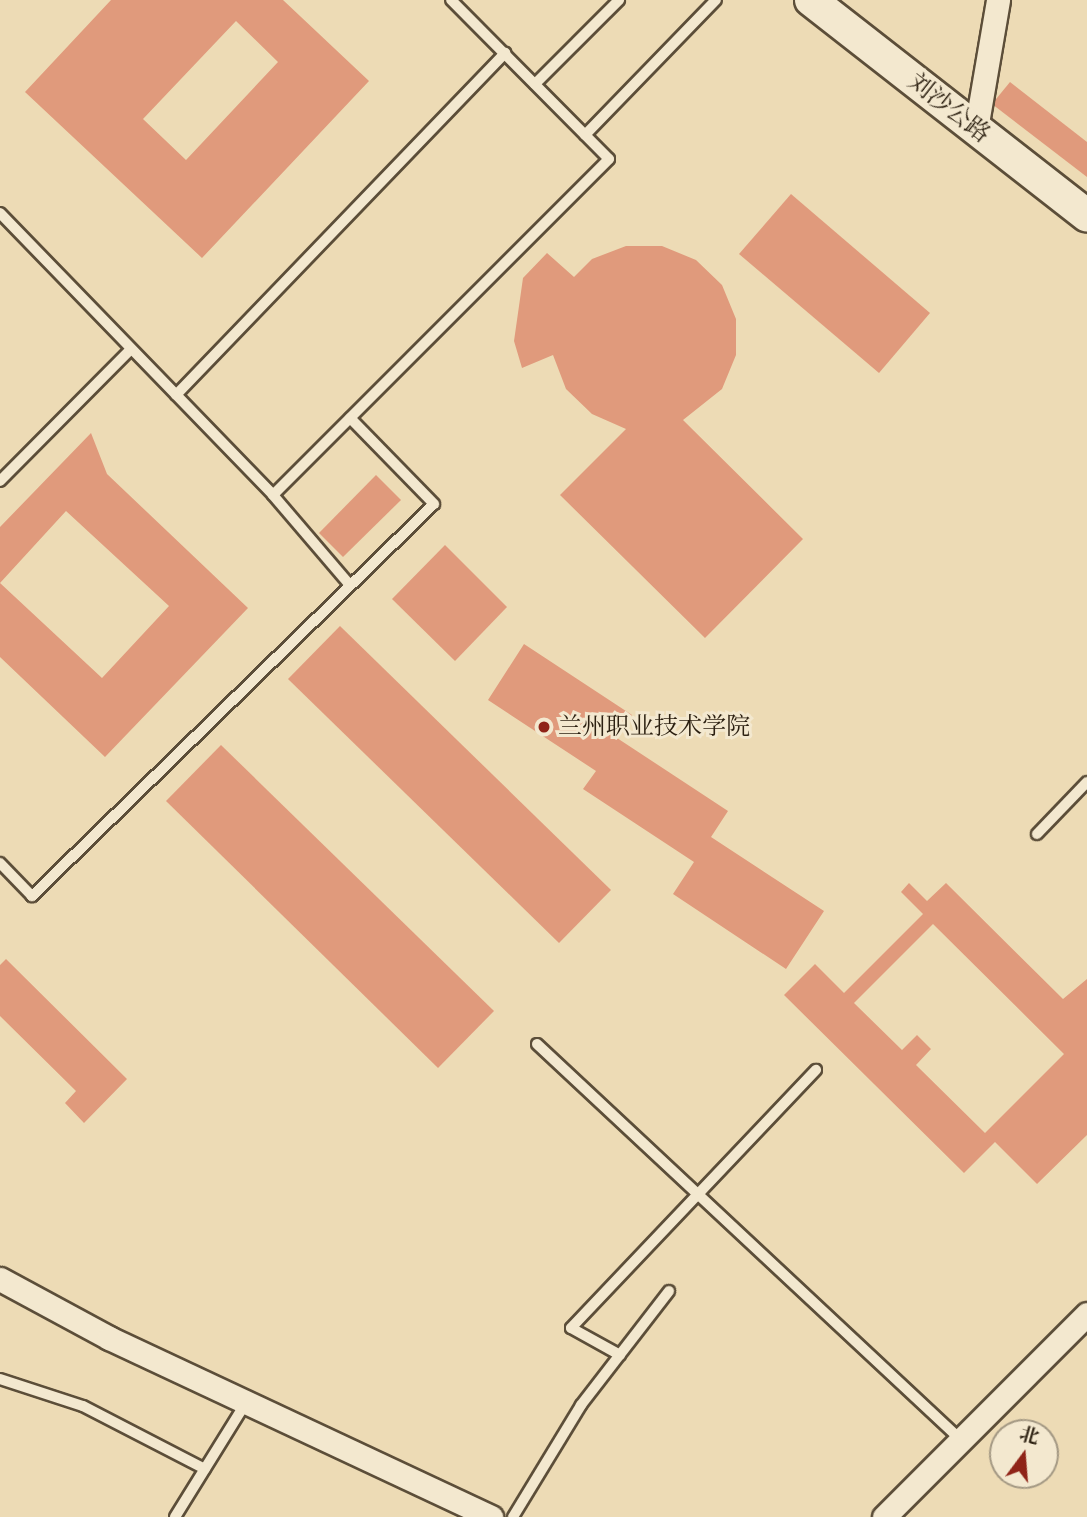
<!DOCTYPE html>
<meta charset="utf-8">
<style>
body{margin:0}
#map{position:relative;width:1087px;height:1517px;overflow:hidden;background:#eddbb5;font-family:Alegreya,"Noto Serif SC",serif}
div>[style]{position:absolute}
.building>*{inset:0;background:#e09a7c}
.roads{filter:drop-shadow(2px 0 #5c4e39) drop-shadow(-2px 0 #5c4e39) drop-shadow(0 2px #5c4e39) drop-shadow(0 -2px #5c4e39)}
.lane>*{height:10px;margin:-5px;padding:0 5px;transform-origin:5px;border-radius:5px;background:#f3e8cf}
.street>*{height:23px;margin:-11.5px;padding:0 11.5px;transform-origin:11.5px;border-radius:11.5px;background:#f3e8cf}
.secondary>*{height:32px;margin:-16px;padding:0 16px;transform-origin:16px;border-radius:16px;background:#f3e8cf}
.dots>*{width:19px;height:19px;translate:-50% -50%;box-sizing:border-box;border:4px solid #f3e8cf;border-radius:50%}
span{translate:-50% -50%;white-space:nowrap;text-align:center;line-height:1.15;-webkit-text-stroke:6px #f3e8cf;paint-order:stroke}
.street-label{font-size:24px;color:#2b1f10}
.poi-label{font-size:24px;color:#2b1f10}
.left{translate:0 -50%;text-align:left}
.north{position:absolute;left:989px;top:1419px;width:70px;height:70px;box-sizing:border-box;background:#f3e8cf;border:2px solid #a39883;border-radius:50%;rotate:16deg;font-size:19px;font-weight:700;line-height:28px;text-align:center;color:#2b1f10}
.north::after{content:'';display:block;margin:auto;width:24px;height:32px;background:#8f2418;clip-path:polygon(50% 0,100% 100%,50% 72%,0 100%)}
</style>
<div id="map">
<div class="building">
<i style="clip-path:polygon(evenodd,111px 0,283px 0,369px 81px,202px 258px,25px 92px,111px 0,236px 21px,278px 62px,186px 160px,143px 119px,236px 21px)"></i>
<i style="clip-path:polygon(1010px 82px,1087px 142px,1087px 177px,992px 104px)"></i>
<i style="clip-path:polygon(791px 194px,930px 313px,879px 373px,739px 254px)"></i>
<i style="clip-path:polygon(626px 246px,662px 246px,696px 260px,722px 285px,736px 319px,736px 355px,722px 389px,683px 420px,803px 539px,705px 638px,560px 495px,626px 429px,592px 414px,566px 389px,553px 355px,522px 368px,514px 341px,523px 278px,547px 253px,574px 277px,592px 259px)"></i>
<i style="clip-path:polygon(91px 433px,107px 474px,248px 608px,105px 757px,0 657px,0 583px,102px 678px,169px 606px,66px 511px,0 583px,0 527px)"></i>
<i style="clip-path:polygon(376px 475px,401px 500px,343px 557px,319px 533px)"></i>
<i style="clip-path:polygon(445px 545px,507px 607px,455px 661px,392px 599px)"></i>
<i style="clip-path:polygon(340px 626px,611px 890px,559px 943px,288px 679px)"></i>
<i style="clip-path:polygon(524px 644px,632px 715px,617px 738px,728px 811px,711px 837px,824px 911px,786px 969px,673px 894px,694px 862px,583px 789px,596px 771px,488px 700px)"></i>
<i style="clip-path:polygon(221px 745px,494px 1011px,438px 1068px,166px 801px)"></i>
<i style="clip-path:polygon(evenodd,909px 883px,927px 901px,946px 883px,1063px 999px,1087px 979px,1087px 1135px,1037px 1184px,995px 1142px,964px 1173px,784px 995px,815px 964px,844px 993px,923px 914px,901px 892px,909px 883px,933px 924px,1064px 1054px,985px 1133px,916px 1065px,931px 1049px,917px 1035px,902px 1050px,854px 1003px,933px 924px)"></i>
<i style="clip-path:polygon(6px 959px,127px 1079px,84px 1123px,65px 1103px,76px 1091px,0 1016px,0 965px)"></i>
</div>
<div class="roads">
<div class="lane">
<i style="left:535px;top:84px;width:119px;rotate:-45deg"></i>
<i style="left:585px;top:135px;width:188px;rotate:-45.9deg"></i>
<i style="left:0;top:213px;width:392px;rotate:45.9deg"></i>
<i style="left:273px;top:495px;width:118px;rotate:49.5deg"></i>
<i style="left:176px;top:395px;width:475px;rotate:-46.1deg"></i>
<i style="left:0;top:481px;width:186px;rotate:-45.2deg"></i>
<i style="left:273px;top:495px;width:475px;rotate:-45deg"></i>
<i style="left:609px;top:159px;width:224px;rotate:-134.8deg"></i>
<i style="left:1037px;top:834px;width:72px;rotate:-46.1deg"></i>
<i style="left:0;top:863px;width:46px;rotate:45.9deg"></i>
<i style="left:32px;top:896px;width:561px;rotate:-44.28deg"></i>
<i style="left:434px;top:504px;width:120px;rotate:-134.3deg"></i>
<i style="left:537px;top:1044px;width:580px;rotate:43.04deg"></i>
<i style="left:620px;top:1355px;width:56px;rotate:-151.1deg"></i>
<i style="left:571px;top:1328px;width:356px;rotate:-46.5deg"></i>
<i style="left:0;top:1379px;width:87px;rotate:18deg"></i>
<i style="left:83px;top:1406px;width:137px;rotate:27.3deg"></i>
<i style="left:175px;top:1517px;width:137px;rotate:-58.2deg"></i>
<i style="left:513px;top:1517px;width:131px;rotate:-58.7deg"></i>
<i style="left:581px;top:1405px;width:144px;rotate:-52.3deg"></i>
</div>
<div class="street">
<i style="left:976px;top:129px;width:131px;rotate:-80.3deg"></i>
<i style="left:0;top:1279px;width:124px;rotate:28.4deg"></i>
<i style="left:109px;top:1338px;width:422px;rotate:25.1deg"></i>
<i style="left:884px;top:1517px;width:287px;rotate:-45deg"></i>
</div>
<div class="secondary">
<i style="left:811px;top:0;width:350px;rotate:38deg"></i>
</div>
</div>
<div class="dots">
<i style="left:544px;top:727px;background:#8f2418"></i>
</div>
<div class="street-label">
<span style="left:949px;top:108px;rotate:38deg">刘沙公路</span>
</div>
<div class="poi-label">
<span class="left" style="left:558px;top:727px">兰州职业技术学院</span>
</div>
<div class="north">北</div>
</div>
